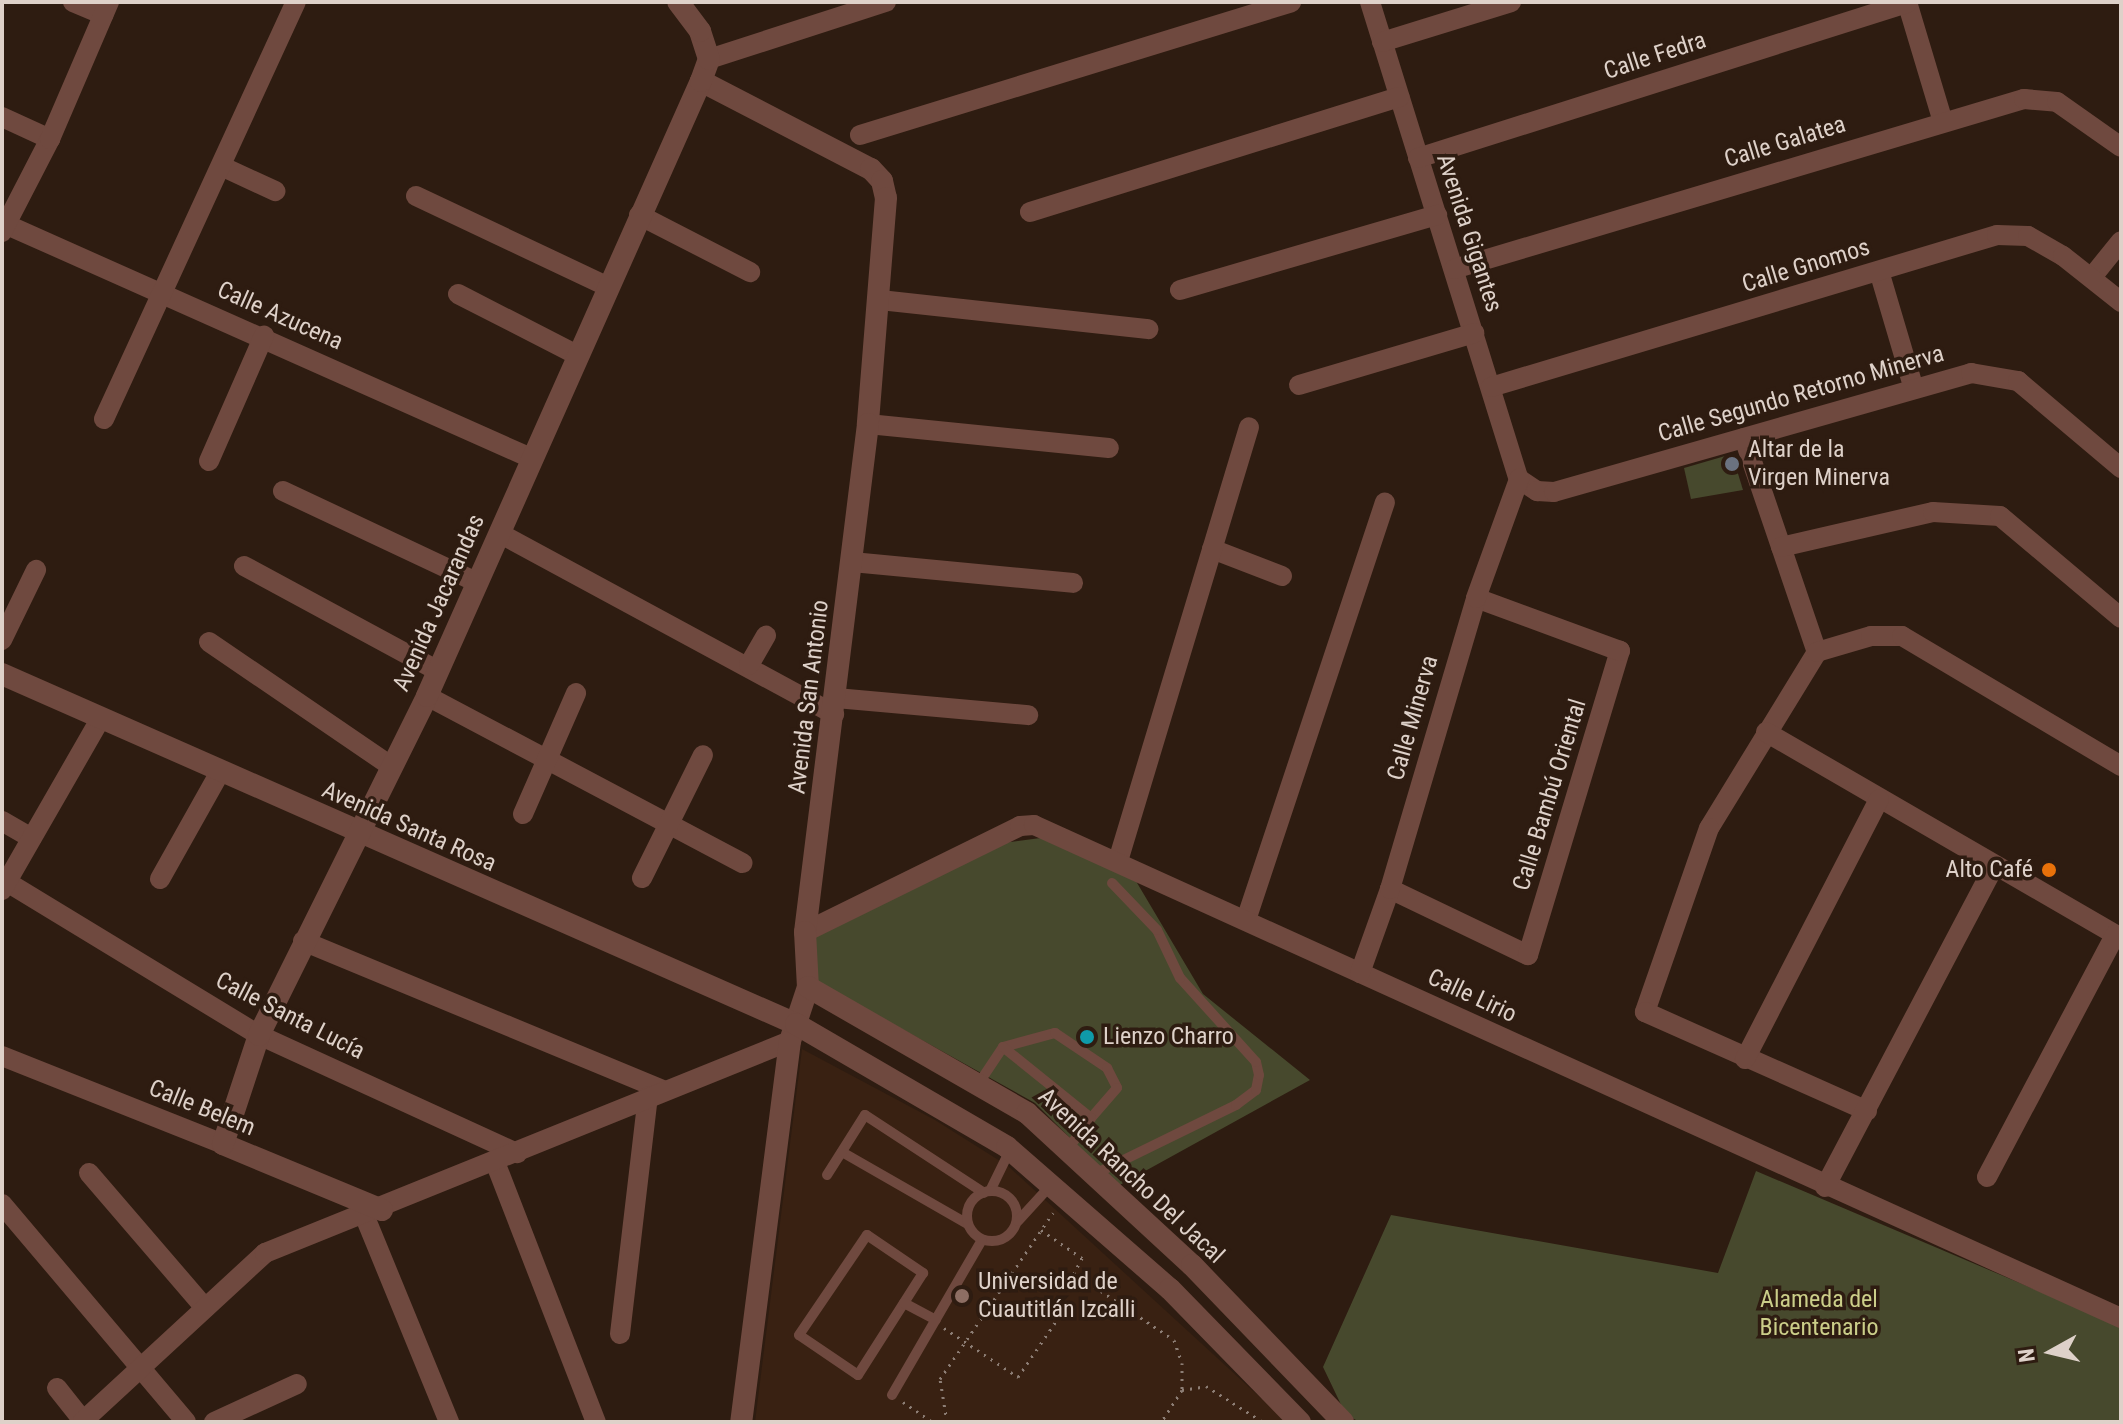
<!DOCTYPE html>
<meta charset="utf-8">
<style>
body{margin:0}
#map{position:relative;width:2123px;height:1424px;overflow:hidden;background:#2e1c11;font-family:"Roboto Condensed",sans-serif}
div>[style]{position:absolute}
.built>*{inset:0;background:#392112}
.green>*{inset:0;background:#47492d}
.path>*{height:3px;margin-top:-1.5px;transform-origin:0;background:repeating-linear-gradient(90deg,#8d7e75 0 2px,transparent 0 8px)}
.service>*{height:10px;margin:-5px;padding:0 5px;transform-origin:5px;border-radius:5px;background:#6f493f}
.service>.ring{margin:-5px;padding:0;box-sizing:content-box;background:none;border:10px solid #6f493f;border-radius:50%}
.minor>*{height:20px;margin:-10px;padding:0 10px;transform-origin:10px;border-radius:10px;background:#6f493f}
.tertiary>*{height:22px;margin:-11px;padding:0 11px;transform-origin:11px;border-radius:11px;background:#6f493f}
.dots>*{width:22px;height:22px;translate:-50% -50%;box-sizing:border-box;border:4px solid #2e1c11;border-radius:50%}
span{translate:-50% -50%;white-space:nowrap;text-align:center;line-height:1.15;-webkit-text-stroke:7px #2e1c11;paint-order:stroke}
.street-label{font-size:24px;color:#ded1c9}
.poi-label{font-size:24px;color:#ded1c9}
.left{translate:0 -50%;text-align:left}
.right{translate:-100% -50%;text-align:right}
.park-label{font-size:24px;color:#cbce89}
.frame{position:absolute;inset:0;border:4px solid #ded1c9;pointer-events:none}
.north{position:absolute;left:2011px;top:1312px;width:80px;height:80px;-webkit-text-stroke:6px #2e1c11;paint-order:stroke;rotate:262deg;font-size:22px;font-weight:700;line-height:32px;text-align:center;color:#ded1c9}
.north::after{content:'';display:block;margin:auto;width:28px;height:36px;background:#ded1c9;clip-path:polygon(50% 0,100% 100%,50% 72%,0 100%)}
</style>
<div id="map">
<div class="built">
<i style="clip-path:polygon(802px 1049px,935px 1120px,1008px 1166px,1287px 1422px,755px 1422px)"></i>
</div>
<div class="green">
<i style="clip-path:polygon(1732px 454px,1743px 490px,1691px 499px,1684px 468px)"></i>
<i style="clip-path:polygon(1048px 837px,1130px 871px,1203px 994px,1310px 1080px,1118px 1186px,1035px 1103px,814px 980px,813px 931px,988px 845px)"></i>
<i style="clip-path:polygon(1756px 1171px,2121px 1326px,2121px 1422px,1360px 1422px,1346px 1415px,1323px 1367px,1391px 1215px,1718px 1273px)"></i>
</div>
<div class="path">
<i style="left:1041px;top:1230px;width:50px;rotate:34.3deg"></i>
<i style="left:1082px;top:1258px;width:17px;rotate:118deg"></i>
<i style="left:1074px;top:1273px;width:120px;rotate:33.8deg"></i>
<i style="left:1174px;top:1340px;width:24px;rotate:71deg"></i>
<i style="left:1182px;top:1363px;width:27px;rotate:90deg"></i>
<i style="left:1182px;top:1390px;width:38px;rotate:123deg"></i>
<i style="left:944px;top:1328px;width:89px;rotate:33.5deg"></i>
<i style="left:1018px;top:1377px;width:73px;rotate:-55.7deg"></i>
<i style="left:1059px;top:1317px;width:12px;rotate:-149deg"></i>
<i style="left:1049px;top:1311px;width:44px;rotate:-57deg"></i>
<i style="left:1182px;top:1390px;width:24px;rotate:-9deg"></i>
<i style="left:1206px;top:1386px;width:67px;rotate:32.3deg"></i>
<i style="left:903px;top:1402px;width:36px;rotate:34deg"></i>
<i style="left:947px;top:1422px;width:44px;rotate:-99.2deg"></i>
<i style="left:940px;top:1379px;width:201px;rotate:-55.8deg"></i>
</div>
<div class="service">
<i style="left:1003px;top:1047px;width:54px;rotate:-15.1deg"></i>
<i style="left:1055px;top:1033px;width:63px;rotate:33.9deg"></i>
<i style="left:1107px;top:1068px;width:22px;rotate:63deg"></i>
<i style="left:1117px;top:1088px;width:40px;rotate:131deg"></i>
<i style="left:979px;top:1083px;width:43px;rotate:-56.3deg"></i>
<i style="left:1003px;top:1047px;width:113px;rotate:38.9deg"></i>
<i style="left:1091px;top:1118px;width:40px;rotate:127deg"></i>
<i style="left:842px;top:1152px;width:143px;rotate:29.8deg"></i>
<i style="left:1095px;top:1174px;width:157px;rotate:-26.1deg"></i>
<i style="left:1236px;top:1105px;width:25px;rotate:-37deg"></i>
<i style="left:1256px;top:1090px;width:15px;rotate:-79deg"></i>
<i style="left:1259px;top:1075px;width:13px;rotate:-103deg"></i>
<i style="left:1256px;top:1062px;width:113px;rotate:-132.1deg"></i>
<i style="left:1180px;top:978px;width:53px;rotate:-115.6deg"></i>
<i style="left:1157px;top:930px;width:65px;rotate:-133.8deg"></i>
<i style="left:827px;top:1175px;width:71px;rotate:-57.7deg"></i>
<i style="left:865px;top:1115px;width:142px;rotate:33.2deg"></i>
<i style="left:991px;top:1189px;width:43px;rotate:-64deg"></i>
<i class="ring" style="left:967px;top:1191px;width:40px;height:40px"></i>
<i style="left:1018px;top:1221px;width:49px;rotate:-47.5deg"></i>
<i style="left:867px;top:1235px;width:68px;rotate:34.2deg"></i>
<i style="left:923px;top:1273px;width:121px;rotate:122.5deg"></i>
<i style="left:858px;top:1375px;width:71px;rotate:-145.9deg"></i>
<i style="left:799px;top:1335px;width:121px;rotate:-55.8deg"></i>
<i style="left:904px;top:1303px;width:36px;rotate:28deg"></i>
<i style="left:892px;top:1395px;width:179px;rotate:-59.9deg"></i>
</div>
<div class="minor">
<i style="left:73px;top:2px;width:33px;rotate:23deg"></i>
<i style="left:1370px;top:2px;width:500px;rotate:72.7deg"></i>
<i style="left:1907px;top:2px;width:125px;rotate:73.3deg"></i>
<i style="left:1382px;top:42px;width:135px;rotate:-17.2deg"></i>
<i style="left:709px;top:59px;width:186px;rotate:-17.9deg"></i>
<i style="left:2px;top:117px;width:53px;rotate:24.6deg"></i>
<i style="left:860px;top:135px;width:451px;rotate:-17.1deg"></i>
<i style="left:1418px;top:158px;width:513px;rotate:-17.59deg"></i>
<i style="left:221px;top:166px;width:60px;rotate:24.8deg"></i>
<i style="left:416px;top:196px;width:210px;rotate:25.3deg"></i>
<i style="left:1030px;top:212px;width:387px;rotate:-17.3deg"></i>
<i style="left:639px;top:215px;width:125px;rotate:27.2deg"></i>
<i style="left:5px;top:224px;width:578px;rotate:23.99deg"></i>
<i style="left:2px;top:232px;width:105px;rotate:-62.7deg"></i>
<i style="left:50px;top:139px;width:149px;rotate:-66.7deg"></i>
<i style="left:1454px;top:269px;width:595px;rotate:-16.61deg"></i>
<i style="left:2024px;top:99px;width:33px;rotate:5deg"></i>
<i style="left:2057px;top:102px;width:78px;rotate:35.1deg"></i>
<i style="left:1879px;top:271px;width:120px;rotate:73.5deg"></i>
<i style="left:2092px;top:277px;width:46px;rotate:-51.1deg"></i>
<i style="left:1180px;top:290px;width:268px;rotate:-16.3deg"></i>
<i style="left:458px;top:294px;width:134px;rotate:27.1deg"></i>
<i style="left:880px;top:300px;width:270px;rotate:6.2deg"></i>
<i style="left:1299px;top:385px;width:183px;rotate:-16.5deg"></i>
<i style="left:1491px;top:387px;width:528px;rotate:-16.72deg"></i>
<i style="left:1997px;top:235px;width:31px;rotate:2deg"></i>
<i style="left:2028px;top:236px;width:40px;rotate:29.7deg"></i>
<i style="left:2063px;top:256px;width:74px;rotate:38.4deg"></i>
<i style="left:104px;top:419px;width:459px;rotate:-65.3deg"></i>
<i style="left:868px;top:424px;width:242px;rotate:5.7deg"></i>
<i style="left:1744px;top:438px;width:226px;rotate:71.2deg"></i>
<i style="left:209px;top:461px;width:137px;rotate:-66.3deg"></i>
<i style="left:1519px;top:479px;width:22px;rotate:34deg"></i>
<i style="left:1537px;top:491px;width:17px;rotate:3deg"></i>
<i style="left:1554px;top:492px;width:434px;rotate:-15.9deg"></i>
<i style="left:1971px;top:373px;width:48px;rotate:9.7deg"></i>
<i style="left:2018px;top:381px;width:135px;rotate:40.2deg"></i>
<i style="left:283px;top:491px;width:213px;rotate:25.2deg"></i>
<i style="left:499px;top:533px;width:381px;rotate:28.4deg"></i>
<i style="left:1781px;top:547px;width:156px;rotate:-13deg"></i>
<i style="left:1933px;top:512px;width:67px;rotate:3.4deg"></i>
<i style="left:2000px;top:516px;width:158px;rotate:40.1deg"></i>
<i style="left:1212px;top:549px;width:75px;rotate:21.1deg"></i>
<i style="left:852px;top:562px;width:222px;rotate:5.4deg"></i>
<i style="left:244px;top:566px;width:221px;rotate:28.4deg"></i>
<i style="left:2px;top:640px;width:78px;rotate:-64.1deg"></i>
<i style="left:209px;top:642px;width:220px;rotate:34.3deg"></i>
<i style="left:1817px;top:652px;width:206px;rotate:121.5deg"></i>
<i style="left:1709px;top:828px;width:195px;rotate:109.2deg"></i>
<i style="left:1645px;top:1012px;width:243px;rotate:24deg"></i>
<i style="left:1817px;top:652px;width:56px;rotate:-16.5deg"></i>
<i style="left:1871px;top:636px;width:31px"></i>
<i style="left:1902px;top:636px;width:255px;rotate:30.7deg"></i>
<i style="left:749px;top:665px;width:34px;rotate:-60deg"></i>
<i style="left:427px;top:696px;width:357px;rotate:27.9deg"></i>
<i style="left:836px;top:698px;width:193px;rotate:5.1deg"></i>
<i style="left:1766px;top:732px;width:410px;rotate:30.1deg"></i>
<i style="left:523px;top:814px;width:132px;rotate:-66.3deg"></i>
<i style="left:2px;top:821px;width:34px;rotate:30deg"></i>
<i style="left:1118px;top:861px;width:453px;rotate:-73.2deg"></i>
<i style="left:642px;top:878px;width:137px;rotate:-63.6deg"></i>
<i style="left:160px;top:879px;width:123px;rotate:-60.7deg"></i>
<i style="left:7px;top:882px;width:295px;rotate:31.3deg"></i>
<i style="left:259px;top:1035px;width:284px;rotate:24.6deg"></i>
<i style="left:1390px;top:889px;width:153px;rotate:25.6deg"></i>
<i style="left:1528px;top:955px;width:318px;rotate:-73.2deg"></i>
<i style="left:1620px;top:651px;width:153px;rotate:-159.8deg"></i>
<i style="left:2px;top:890px;width:198px;rotate:-60.1deg"></i>
<i style="left:1246px;top:920px;width:440px;rotate:-71.6deg"></i>
<i style="left:805px;top:932px;width:240px;rotate:-26.2deg"></i>
<i style="left:1020px;top:826px;width:14px;rotate:-4deg"></i>
<i style="left:1034px;top:825px;width:1194px;rotate:24.4deg"></i>
<i style="left:303px;top:941px;width:390px;rotate:22.5deg"></i>
<i style="left:1360px;top:973px;width:89px;rotate:-70.3deg"></i>
<i style="left:1390px;top:889px;width:303px;rotate:-73.5deg"></i>
<i style="left:1476px;top:598px;width:127px;rotate:-70.1deg"></i>
<i style="left:2px;top:1056px;width:238px;rotate:21.7deg"></i>
<i style="left:1745px;top:1059px;width:292px;rotate:-62.7deg"></i>
<i style="left:495px;top:1162px;width:279px;rotate:68.8deg"></i>
<i style="left:89px;top:1173px;width:178px;rotate:49.3deg"></i>
<i style="left:1987px;top:1177px;width:274px;rotate:-62.1deg"></i>
<i style="left:1825px;top:1187px;width:363px;rotate:-62.2deg"></i>
<i style="left:2px;top:1204px;width:285px;rotate:49.8deg"></i>
<i style="left:365px;top:1217px;width:222px;rotate:67.7deg"></i>
<i style="left:620px;top:1334px;width:239px;rotate:-83.3deg"></i>
<i style="left:57px;top:1388px;width:43px;rotate:51.5deg"></i>
<i style="left:83px;top:1421px;width:248px;rotate:-42.7deg"></i>
<i style="left:265px;top:1253px;width:566px;rotate:-21.99deg"></i>
<i style="left:214px;top:1422px;width:91px;rotate:-24.6deg"></i>
</div>
<div class="tertiary">
<i style="left:701px;top:81px;width:191px;rotate:27.4deg"></i>
<i style="left:871px;top:169px;width:16px;rotate:47deg"></i>
<i style="left:882px;top:181px;width:17px;rotate:77deg"></i>
<i style="left:886px;top:198px;width:227px;rotate:94.6deg"></i>
<i style="left:868px;top:424px;width:512px;rotate:97.07deg"></i>
<i style="left:805px;top:932px;width:55px;rotate:86.9deg"></i>
<i style="left:808px;top:987px;width:57px;rotate:108.4deg"></i>
<i style="left:790px;top:1041px;width:384px;rotate:97.3deg"></i>
<i style="left:2px;top:674px;width:868px;rotate:23.79deg"></i>
<i style="left:796px;top:1024px;width:244px;rotate:30.2deg"></i>
<i style="left:1007px;top:1147px;width:216px;rotate:41.1deg"></i>
<i style="left:1170px;top:1289px;width:186px;rotate:45.7deg"></i>
<i style="left:808px;top:987px;width:253px;rotate:29.9deg"></i>
<i style="left:1027px;top:1113px;width:224px;rotate:42.7deg"></i>
<i style="left:1192px;top:1265px;width:218px;rotate:46.1deg"></i>
<i style="left:382px;top:1210px;width:172px;rotate:-157.5deg"></i>
<i style="left:223px;top:1144px;width:115px;rotate:-71.7deg"></i>
<i style="left:259px;top:1035px;width:378px;rotate:-63.6deg"></i>
<i style="left:427px;top:696px;width:673px;rotate:-65.99deg"></i>
<i style="left:701px;top:81px;width:23px;rotate:-70deg"></i>
<i style="left:709px;top:59px;width:29px;rotate:-108deg"></i>
<i style="left:700px;top:31px;width:36px;rotate:-127deg"></i>
</div>
<div class="dots">
<i style="left:1732px;top:464px;background:#6b7280"></i>
<i style="left:2049px;top:870px;background:#e8710a"></i>
<i style="left:1087px;top:1037px;background:#0f9aa8"></i>
<i style="left:962px;top:1296px;background:#8d6e63"></i>
</div>
<div class="street-label">
<span style="left:1655px;top:56px;rotate:-18deg">Calle Fedra</span>
<span style="left:1785px;top:142px;rotate:-17deg">Calle Galatea</span>
<span style="left:1469px;top:233px;rotate:72deg">Avenida Gigantes</span>
<span style="left:1806px;top:266px;rotate:-17deg">Calle Gnomos</span>
<span style="left:280px;top:316px;rotate:24deg">Calle Azucena</span>
<span style="left:1801px;top:394px;rotate:-16deg">Calle Segundo Retorno Minerva</span>
<span style="left:439px;top:603px;rotate:-66deg">Avenida Jacarandas</span>
<span style="left:809px;top:697px;rotate:-83deg">Avenida San Antonio</span>
<span style="left:1413px;top:718px;rotate:-74deg">Calle Minerva</span>
<span style="left:1550px;top:795px;rotate:-73deg">Calle Bambú Oriental</span>
<span style="left:409px;top:827px;rotate:24deg">Avenida Santa Rosa</span>
<span style="left:1472px;top:996px;rotate:25deg">Calle Lirio</span>
<span style="left:290px;top:1016px;rotate:27deg">Calle Santa Lucía</span>
<span style="left:202px;top:1108px;rotate:22deg">Calle Belem</span>
<span style="left:1131px;top:1176px;rotate:43deg">Avenida Rancho Del Jacal</span>
</div>
<div class="poi-label">
<span class="left" style="left:1748px;top:464px">Altar de la<br>Virgen Minerva</span>
<span class="right" style="left:2033px;top:870px">Alto Café</span>
<span class="left" style="left:1103px;top:1037px">Lienzo Charro</span>
<span class="left" style="left:978px;top:1296px">Universidad de<br>Cuautitlán Izcalli</span>
</div>
<div class="park-label">
<span style="left:1819px;top:1314px">Alameda del<br>Bicentenario</span>
</div>
<div class="frame"></div>
<div class="north">N</div>
</div>
